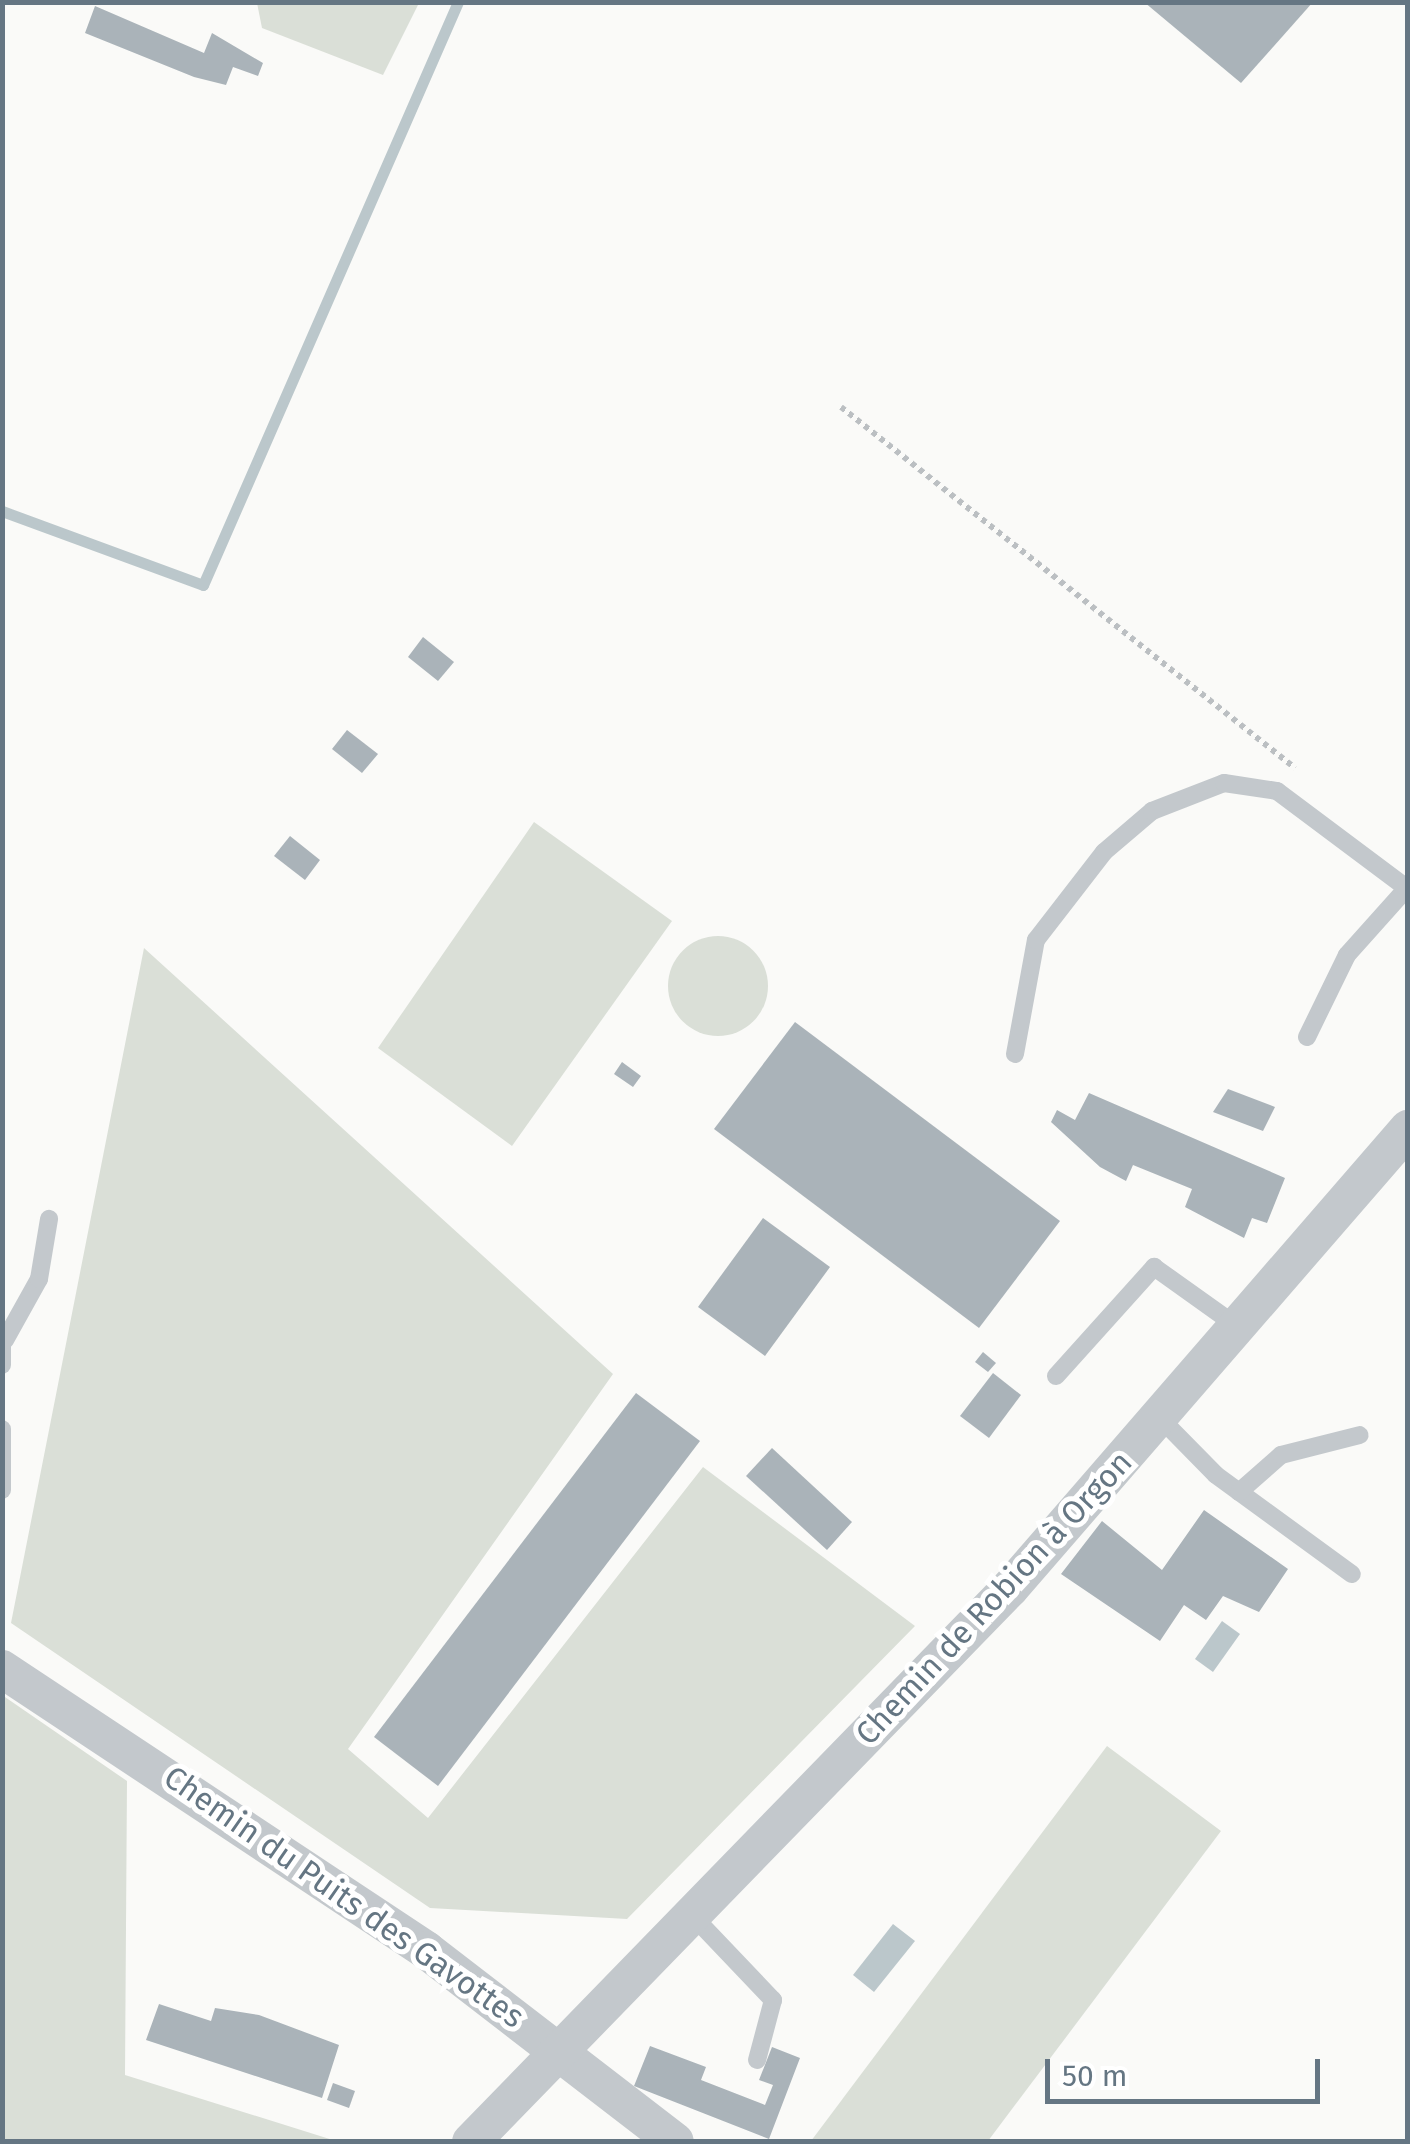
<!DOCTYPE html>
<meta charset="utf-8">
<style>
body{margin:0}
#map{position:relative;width:1410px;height:2144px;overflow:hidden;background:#fafaf8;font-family:"Fira Sans",sans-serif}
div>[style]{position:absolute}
.green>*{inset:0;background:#dadfd7}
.round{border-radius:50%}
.water>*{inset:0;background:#bbc7cb}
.stream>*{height:11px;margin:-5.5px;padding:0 5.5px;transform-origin:5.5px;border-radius:5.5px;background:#bbc7cb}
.building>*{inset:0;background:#aab3b9}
.path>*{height:6px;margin-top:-3px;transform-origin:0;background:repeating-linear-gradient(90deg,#bbbfc2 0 5px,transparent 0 10px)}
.service>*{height:18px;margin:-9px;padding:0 9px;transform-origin:9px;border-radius:9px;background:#c3c8cc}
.minor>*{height:38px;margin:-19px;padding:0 19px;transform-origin:19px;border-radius:19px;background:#c3c8cc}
span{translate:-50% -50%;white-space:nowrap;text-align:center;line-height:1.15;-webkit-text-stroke:10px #fff;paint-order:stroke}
.street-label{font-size:32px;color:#657683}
.frame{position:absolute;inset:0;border:5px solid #657683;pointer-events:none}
.scale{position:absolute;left:1045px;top:2059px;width:275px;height:45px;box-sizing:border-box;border:5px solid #657683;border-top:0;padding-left:12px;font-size:30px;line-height:35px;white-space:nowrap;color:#657683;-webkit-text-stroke:8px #fff;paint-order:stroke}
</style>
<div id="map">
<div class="green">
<i style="clip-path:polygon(257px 3px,257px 2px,419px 3px,383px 75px,262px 28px)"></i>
<i style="clip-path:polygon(534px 822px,672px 921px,512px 1146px,378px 1048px)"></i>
<i class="round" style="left:668px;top:936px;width:100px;height:100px"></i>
<i style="clip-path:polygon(144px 948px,613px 1374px,348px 1749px,428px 1818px,703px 1467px,915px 1626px,627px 1919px,430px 1908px,11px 1623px)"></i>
<i style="clip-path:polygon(2px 1695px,127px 1781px,125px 2075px,336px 2141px,3px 2141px)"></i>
<i style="clip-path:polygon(1107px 1746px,1221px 1831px,988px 2141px,811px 2141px)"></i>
</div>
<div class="water">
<i style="clip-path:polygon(1222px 1621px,1240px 1634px,1213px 1672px,1195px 1659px)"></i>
<i style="clip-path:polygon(893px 1924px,915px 1941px,874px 1992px,853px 1975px)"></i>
</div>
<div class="stream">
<i style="left:2px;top:511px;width:214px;rotate:20.2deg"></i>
<i style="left:203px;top:585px;width:636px;rotate:-66.38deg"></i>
</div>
<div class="building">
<i style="clip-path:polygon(1144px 2px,1313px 2px,1241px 83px)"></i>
<i style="clip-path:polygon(95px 6px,204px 53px,212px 33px,263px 63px,258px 76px,233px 67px,226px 85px,194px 77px,85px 33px)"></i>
<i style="clip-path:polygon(423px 637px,454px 662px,438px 681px,408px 657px)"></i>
<i style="clip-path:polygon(347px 730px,378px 754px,362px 773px,332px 749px)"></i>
<i style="clip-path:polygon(290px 836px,320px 860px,305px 880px,274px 856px)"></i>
<i style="clip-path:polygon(795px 1022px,1060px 1221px,979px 1328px,714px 1129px)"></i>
<i style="clip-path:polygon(622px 1062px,641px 1076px,633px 1087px,614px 1074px)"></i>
<i style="clip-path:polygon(1228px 1089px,1275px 1107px,1263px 1131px,1213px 1112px)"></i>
<i style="clip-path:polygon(1089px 1093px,1285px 1178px,1267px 1223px,1252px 1218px,1244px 1238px,1185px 1207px,1192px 1189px,1133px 1165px,1126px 1181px,1100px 1167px,1051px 1122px,1057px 1110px,1075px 1120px)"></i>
<i style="clip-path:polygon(763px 1218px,830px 1267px,765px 1356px,698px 1307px)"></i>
<i style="clip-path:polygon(983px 1352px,996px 1363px,988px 1372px,975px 1362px)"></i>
<i style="clip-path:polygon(993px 1373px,1021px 1395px,989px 1438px,960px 1416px)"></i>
<i style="clip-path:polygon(636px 1393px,700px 1441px,438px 1786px,374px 1737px)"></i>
<i style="clip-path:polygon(772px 1448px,852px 1522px,827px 1550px,746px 1476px)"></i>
<i style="clip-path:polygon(1204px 1510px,1288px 1569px,1259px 1612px,1223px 1596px,1206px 1620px,1184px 1605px,1160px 1641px,1061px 1574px,1102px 1521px,1162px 1570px)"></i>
<i style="clip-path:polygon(159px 2004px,211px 2021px,215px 2008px,259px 2015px,339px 2045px,322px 2098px,146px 2040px)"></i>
<i style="clip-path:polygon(650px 2046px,706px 2067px,701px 2080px,765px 2105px,773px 2085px,759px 2080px,772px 2047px,800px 2058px,769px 2139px,634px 2086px)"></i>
<i style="clip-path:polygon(333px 2083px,355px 2091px,349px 2108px,327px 2100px)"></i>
</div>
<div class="path">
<i style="left:841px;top:407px;width:580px;rotate:38.49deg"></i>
</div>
<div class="service">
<i style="left:1307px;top:1037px;width:91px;rotate:-64deg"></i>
<i style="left:1347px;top:955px;width:90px;rotate:-48.2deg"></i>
<i style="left:1015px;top:1054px;width:116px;rotate:-79.6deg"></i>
<i style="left:1036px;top:940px;width:111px;rotate:-52.3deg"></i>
<i style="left:1104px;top:852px;width:63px;rotate:-40.5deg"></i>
<i style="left:1152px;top:811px;width:77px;rotate:-21.3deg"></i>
<i style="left:1224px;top:783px;width:54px;rotate:8.6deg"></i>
<i style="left:1277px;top:791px;width:164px;rotate:36.8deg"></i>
<i style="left:2px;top:1339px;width:26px;rotate:90deg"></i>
<i style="left:5px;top:1340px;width:70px;rotate:-60.9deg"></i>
<i style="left:39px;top:1279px;width:61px;rotate:-80.5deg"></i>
<i style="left:1056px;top:1376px;width:147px;rotate:-48deg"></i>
<i style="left:1154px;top:1267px;width:107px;rotate:35.5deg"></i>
<i style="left:1161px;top:1419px;width:78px;rotate:45.5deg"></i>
<i style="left:1216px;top:1475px;width:168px;rotate:36.1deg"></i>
<i style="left:2px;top:1429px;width:61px;rotate:90deg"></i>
<i style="left:1239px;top:1492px;width:56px;rotate:-41.4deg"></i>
<i style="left:1281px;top:1455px;width:81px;rotate:-14.2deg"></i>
<i style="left:691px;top:1914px;width:119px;rotate:46.4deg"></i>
<i style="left:773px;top:2000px;width:62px;rotate:104.9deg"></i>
</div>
<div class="minor">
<i style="left:2px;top:1669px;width:509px;rotate:33.53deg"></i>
<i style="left:426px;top:1950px;width:314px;rotate:37.6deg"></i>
<i style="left:471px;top:2142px;width:773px;rotate:-45.79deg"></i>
<i style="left:1010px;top:1588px;width:608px;rotate:-49.07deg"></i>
</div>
<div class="street-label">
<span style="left:994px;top:1598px;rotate:-47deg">Chemin de Robion à Orgon</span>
<span style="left:344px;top:1897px;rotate:35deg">Chemin du Puits des Gavottes</span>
</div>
<div class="frame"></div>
<div class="scale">50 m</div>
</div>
